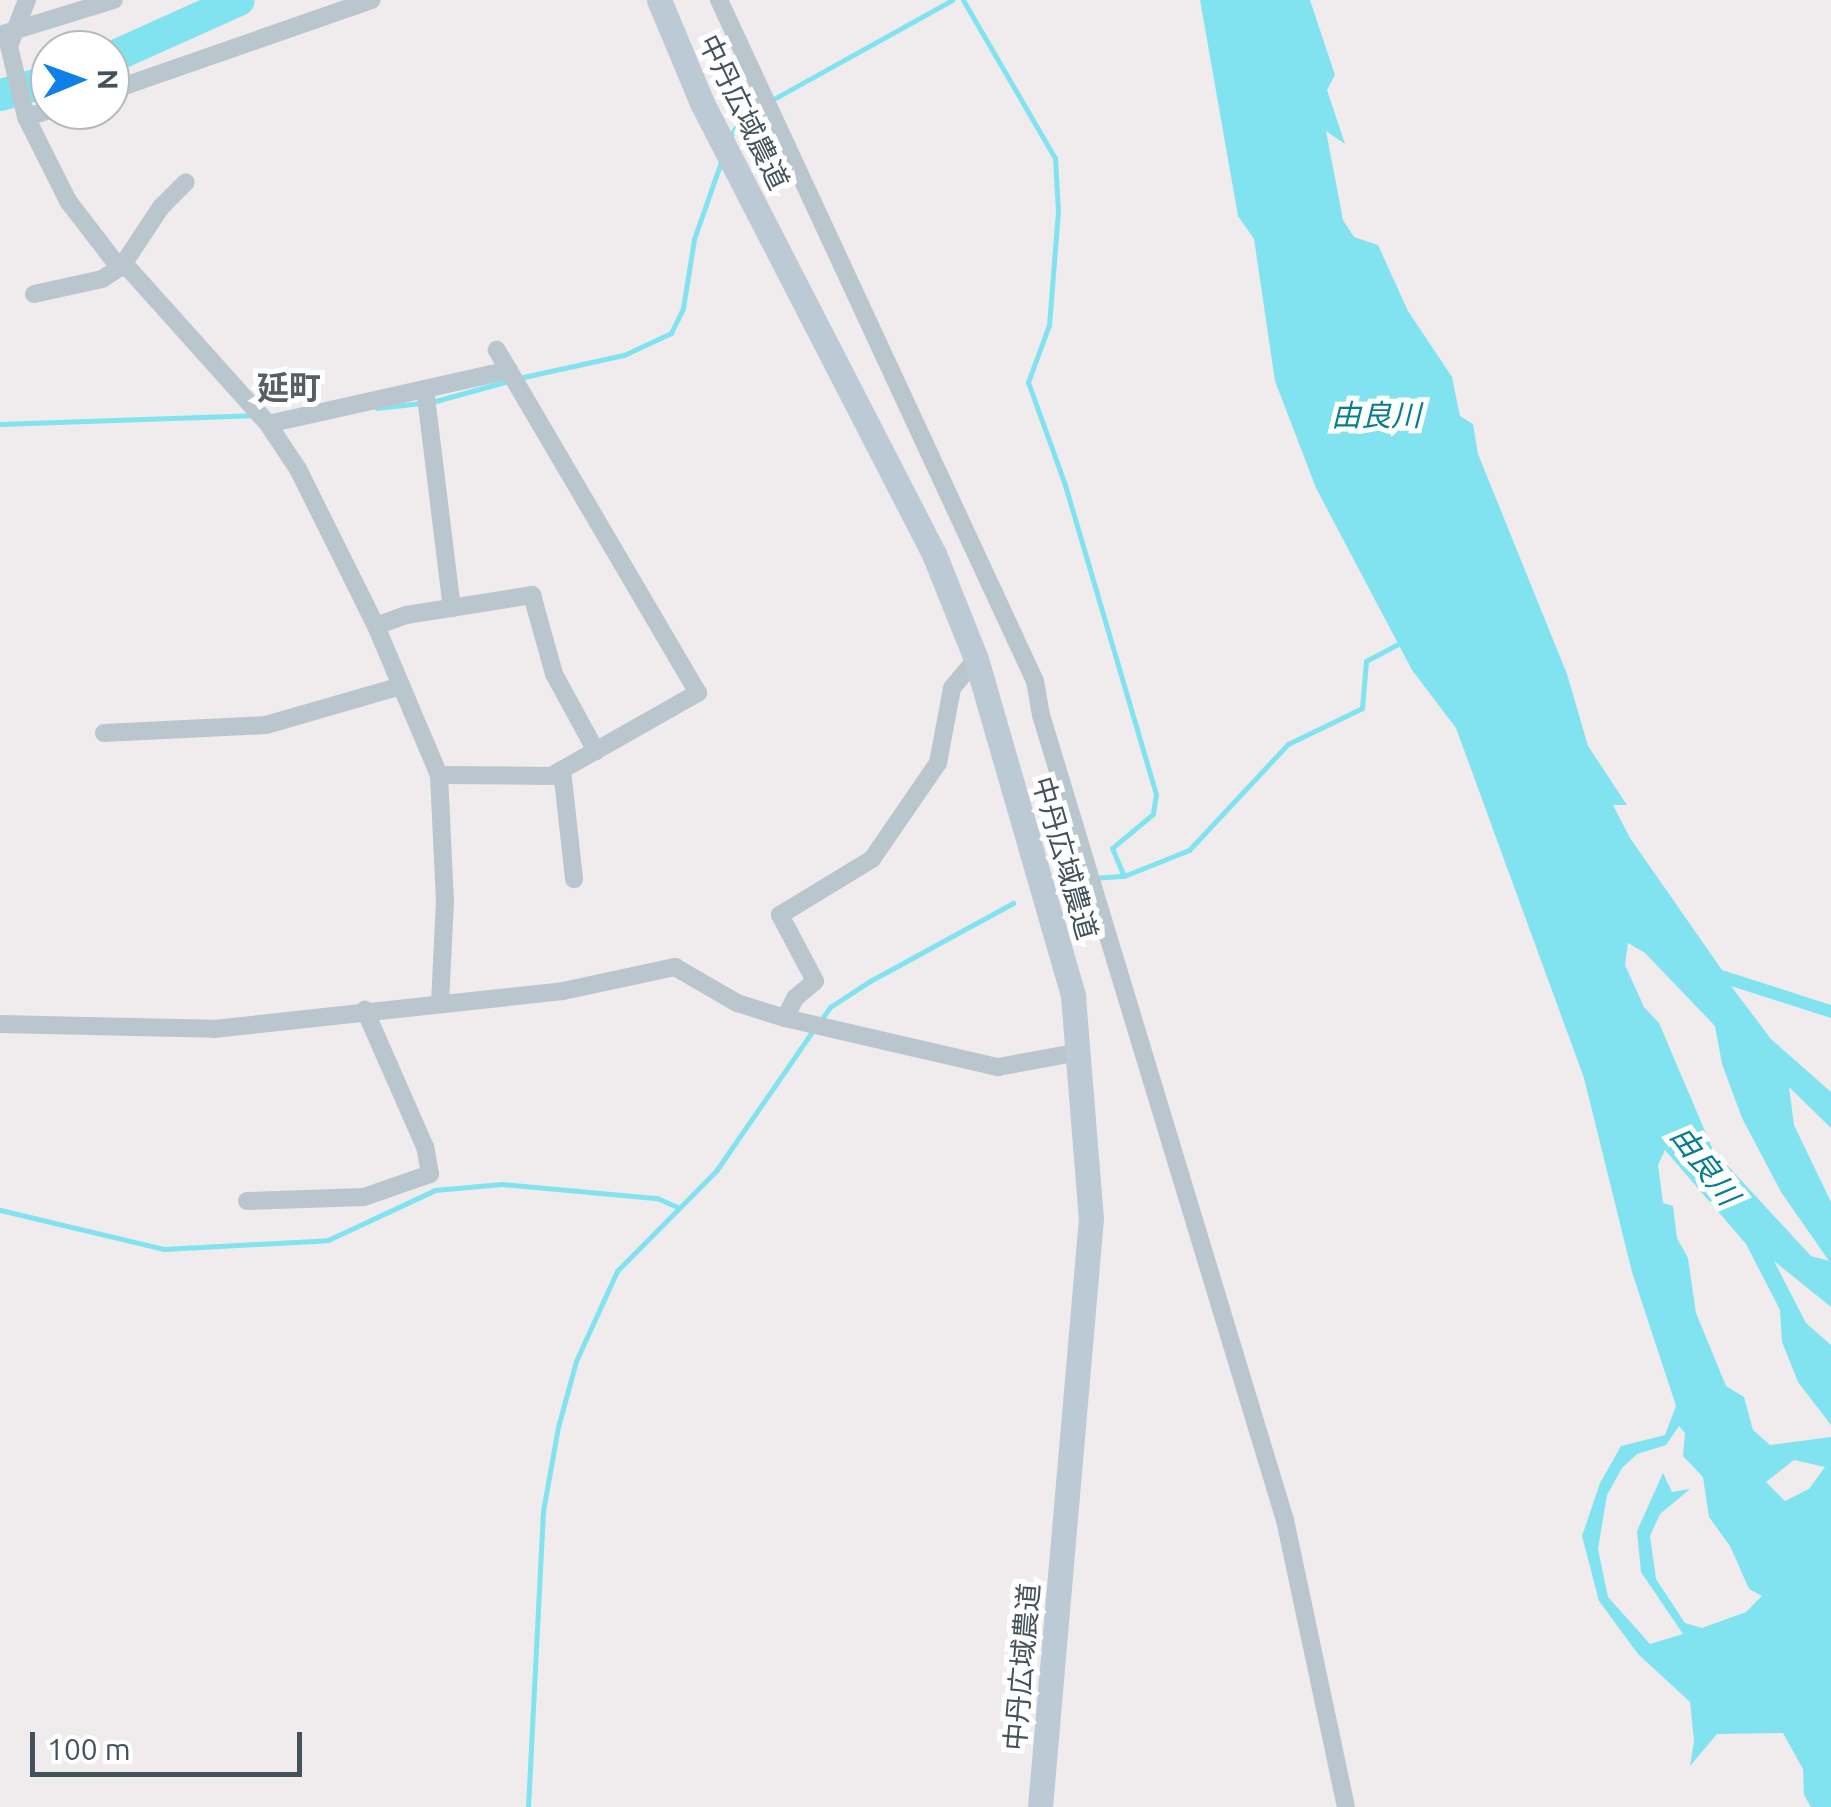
<!DOCTYPE html>
<meta charset="utf-8">
<style>
body{margin:0}
#map{position:relative;width:1831px;height:1807px;overflow:hidden;background:#f0eced;font-family:Ubuntu,"Noto Sans JP",sans-serif}
div>[style]{position:absolute}
.water>*{inset:0;background:#81e3f0}
.stream>*{height:5px;margin:-2.5px;padding:0 2.5px;transform-origin:2.5px;border-radius:2.5px;background:#81e3f0}
.river>*{height:32px;margin:-16px;padding:0 16px;transform-origin:16px;border-radius:16px;background:#81e3f0}
.street>*{height:18px;margin:-9px;padding:0 9px;transform-origin:9px;border-radius:9px;background:#bac6cd}
.secondary>*{height:25px;margin:-12.5px;padding:0 12.5px;transform-origin:12.5px;border-radius:12.5px;background:#bccad5}
span{translate:-50% -50%;white-space:nowrap;text-align:center;line-height:1.15;-webkit-text-stroke:10px #fff;paint-order:stroke}
.street-label{font-size:28px;color:#44525b}
.water-label{font-size:30px;color:#077e8f;font-style:italic}
.quarter-label{font-size:32px;color:#595e62;font-weight:700}
.north{position:absolute;left:30px;top:30px;width:100px;height:100px;box-sizing:border-box;background:#fff;border:2px solid #b4babd;border-radius:50%;rotate:89deg;font-size:28px;font-weight:700;line-height:40px;text-align:center;color:#44525b}
.north::after{content:'';display:block;margin:auto;width:35px;height:45px;background:#0e80e7;clip-path:polygon(50% 0,100% 100%,50% 72%,0 100%)}
.scale{position:absolute;left:30px;top:1732px;width:272px;height:45px;box-sizing:border-box;border:5px solid #44525b;border-top:0;padding-left:12px;font-size:30px;line-height:35px;white-space:nowrap;color:#44525b;-webkit-text-stroke:8px #fff;paint-order:stroke}
</style>
<div id="map">
<div class="water">
<i style="clip-path:polygon(evenodd,1200px 0,1310px 0,1335px 75px,1327px 90px,1345px 144px,1326px 131px,1343px 220px,1354px 237px,1378px 245px,1408px 311px,1452px 377px,1460px 416px,1473px 424px,1478px 454px,1567px 674px,1588px 746px,1627px 805px,1613px 805px,1630px 838px,1722px 970px,1831px 1005px,1831px 1018px,1731px 986px,1771px 1039px,1831px 1092px,1831px 1128px,1789px 1087px,1794px 1125px,1831px 1202px,1831px 1307px,1774px 1261px,1806px 1323px,1831px 1345px,1831px 1425px,1798px 1382px,1782px 1342px,1780px 1310px,1746px 1244px,1665px 1150px,1658px 1165px,1663px 1203px,1673px 1206px,1677px 1238px,1688px 1258px,1696px 1313px,1726px 1386px,1744px 1397px,1753px 1430px,1770px 1445px,1831px 1437px,1831px 1807px,1811px 1807px,1804px 1795px,1803px 1769px,1783px 1733px,1717px 1734px,1690px 1766px,1694px 1741px,1690px 1702px,1638px 1654px,1599px 1601px,1582px 1536px,1600px 1483px,1621px 1446px,1665px 1435px,1676px 1406px,1632px 1272px,1584px 1078px,1456px 728px,1412px 670px,1316px 488px,1275px 381px,1254px 239px,1238px 216px,1200px 0,1628px 943px,1645px 953px,1715px 1026px,1722px 1064px,1742px 1118px,1781px 1192px,1829px 1261px,1811px 1256px,1713px 1150px,1659px 1023px,1644px 1007px,1625px 965px,1628px 943px,1200px 0,1679px 1426px,1685px 1433px,1683px 1456px,1703px 1477px,1709px 1517px,1730px 1546px,1749px 1589px,1762px 1596px,1746px 1612px,1702px 1628px,1685px 1623px,1656px 1579px,1650px 1536px,1660px 1514px,1690px 1489px,1672px 1492px,1663px 1473px,1637px 1531px,1641px 1572px,1683px 1634px,1650px 1644px,1608px 1597px,1598px 1549px,1607px 1495px,1622px 1468px,1637px 1454px,1666px 1445px,1679px 1426px,1200px 0,1794px 1460px,1825px 1467px,1809px 1489px,1785px 1501px,1766px 1482px,1794px 1460px)"></i>
</div>
<div class="stream">
<i style="left:963px;top:0;width:183px;rotate:59.8deg"></i>
<i style="left:1055px;top:158px;width:53px;rotate:86.8deg"></i>
<i style="left:1058px;top:211px;width:114px;rotate:94.5deg"></i>
<i style="left:1049px;top:325px;width:61px;rotate:110.2deg"></i>
<i style="left:1028px;top:382px;width:109px;rotate:70.2deg"></i>
<i style="left:1065px;top:485px;width:322px;rotate:73.6deg"></i>
<i style="left:1156px;top:794px;width:20px;rotate:99deg"></i>
<i style="left:1153px;top:814px;width:53px;rotate:140.3deg"></i>
<i style="left:1112px;top:848px;width:30px;rotate:67deg"></i>
<i style="left:729px;top:138px;width:26px;rotate:-58deg"></i>
<i style="left:743px;top:116px;width:239px;rotate:-29deg"></i>
<i style="left:519px;top:378px;width:107px;rotate:-12.4deg"></i>
<i style="left:624px;top:355px;width:52px;rotate:-25.1deg"></i>
<i style="left:671px;top:333px;width:28px;rotate:-64deg"></i>
<i style="left:683px;top:308px;width:70px;rotate:-80.9deg"></i>
<i style="left:694px;top:239px;width:82px;rotate:-70.7deg"></i>
<i style="left:432px;top:402px;width:79px;rotate:-15.4deg"></i>
<i style="left:377px;top:408px;width:44px;rotate:-6.5deg"></i>
<i style="left:0;top:424px;width:252px;rotate:-2deg"></i>
<i style="left:1093px;top:878px;width:31px;rotate:-4deg"></i>
<i style="left:1124px;top:876px;width:70px;rotate:-21.8deg"></i>
<i style="left:1189px;top:850px;width:145px;rotate:-47deg"></i>
<i style="left:1288px;top:744px;width:82px;rotate:-25.9deg"></i>
<i style="left:1362px;top:708px;width:47px;rotate:-85.1deg"></i>
<i style="left:1366px;top:661px;width:40px;rotate:-28deg"></i>
<i style="left:821px;top:1020px;width:16px;rotate:-55deg"></i>
<i style="left:830px;top:1007px;width:48px;rotate:-33deg"></i>
<i style="left:870px;top:981px;width:163px;rotate:-28.6deg"></i>
<i style="left:0;top:1210px;width:169px;rotate:13.4deg"></i>
<i style="left:164px;top:1249px;width:164px;rotate:-3.1deg"></i>
<i style="left:328px;top:1240px;width:118px;rotate:-25deg"></i>
<i style="left:435px;top:1190px;width:67px;rotate:-5.1deg"></i>
<i style="left:502px;top:1184px;width:156px;rotate:5.2deg"></i>
<i style="left:657px;top:1198px;width:24px;rotate:24deg"></i>
<i style="left:528px;top:1807px;width:296px;rotate:-87.1deg"></i>
<i style="left:543px;top:1511px;width:85px;rotate:-79.9deg"></i>
<i style="left:558px;top:1427px;width:68px;rotate:-74.7deg"></i>
<i style="left:576px;top:1361px;width:99px;rotate:-65.5deg"></i>
<i style="left:617px;top:1271px;width:141px;rotate:-45.3deg"></i>
<i style="left:716px;top:1171px;width:173px;rotate:-55.4deg"></i>
</div>
<div class="river">
<i style="left:110px;top:58px;width:141px;rotate:-24.2deg"></i>
<i style="left:0;top:95px;width:52px;rotate:-15.6deg"></i>
</div>
<div class="street">
<i style="left:27px;top:0;width:49px;rotate:111.4deg"></i>
<i style="left:9px;top:46px;width:73px;rotate:76.5deg"></i>
<i style="left:26px;top:117px;width:94px;rotate:63.4deg"></i>
<i style="left:68px;top:201px;width:77px;rotate:52.4deg"></i>
<i style="left:115px;top:262px;width:17px;rotate:28deg"></i>
<i style="left:130px;top:270px;width:207px;rotate:48.1deg"></i>
<i style="left:268px;top:424px;width:54px;rotate:56.3deg"></i>
<i style="left:298px;top:469px;width:175px;rotate:63.6deg"></i>
<i style="left:376px;top:626px;width:162px;rotate:67.1deg"></i>
<i style="left:439px;top:775px;width:126px;rotate:87.3deg"></i>
<i style="left:445px;top:901px;width:103px;rotate:92.8deg"></i>
<i style="left:719px;top:0;width:751px;rotate:65.11deg"></i>
<i style="left:1035px;top:681px;width:35px;rotate:80deg"></i>
<i style="left:1041px;top:715px;width:841px;rotate:73.14deg"></i>
<i style="left:1285px;top:1520px;width:293px;rotate:78deg"></i>
<i style="left:0;top:35px;width:119px;rotate:-17.1deg"></i>
<i style="left:110px;top:91px;width:277px;rotate:-19.2deg"></i>
<i style="left:26px;top:117px;width:25px;rotate:-16deg"></i>
<i style="left:34px;top:294px;width:70px;rotate:-12.4deg"></i>
<i style="left:102px;top:279px;width:24px;rotate:-33deg"></i>
<i style="left:122px;top:266px;width:71px;rotate:-56.5deg"></i>
<i style="left:161px;top:207px;width:35px;rotate:-45deg"></i>
<i style="left:425px;top:389px;width:221px;rotate:83deg"></i>
<i style="left:268px;top:424px;width:247px;rotate:-12.6deg"></i>
<i style="left:376px;top:626px;width:32px;rotate:-20deg"></i>
<i style="left:406px;top:615px;width:128px;rotate:-9deg"></i>
<i style="left:532px;top:595px;width:82px;rotate:74.4deg"></i>
<i style="left:554px;top:674px;width:88px;rotate:61.4deg"></i>
<i style="left:104px;top:733px;width:162px;rotate:-2.8deg"></i>
<i style="left:266px;top:725px;width:141px;rotate:-16.1deg"></i>
<i style="left:562px;top:770px;width:110px;rotate:83.7deg"></i>
<i style="left:439px;top:775px;width:112px;rotate:0.5deg"></i>
<i style="left:551px;top:776px;width:169px;rotate:-29.5deg"></i>
<i style="left:698px;top:693px;width:398px;rotate:-120.4deg"></i>
<i style="left:785px;top:1018px;width:22px;rotate:-63deg"></i>
<i style="left:795px;top:998px;width:26px;rotate:-40deg"></i>
<i style="left:815px;top:981px;width:75px;rotate:-117.9deg"></i>
<i style="left:780px;top:915px;width:108px;rotate:-31.3deg"></i>
<i style="left:872px;top:859px;width:116px;rotate:-55.5deg"></i>
<i style="left:938px;top:763px;width:76px;rotate:-79.4deg"></i>
<i style="left:952px;top:688px;width:38px;rotate:-50deg"></i>
<i style="left:0;top:1024px;width:214px;rotate:1.3deg"></i>
<i style="left:214px;top:1029px;width:351px;rotate:-6.2deg"></i>
<i style="left:563px;top:991px;width:115px;rotate:-12.1deg"></i>
<i style="left:675px;top:967px;width:72px;rotate:30.1deg"></i>
<i style="left:737px;top:1003px;width:50px;rotate:17.4deg"></i>
<i style="left:785px;top:1018px;width:219px;rotate:13deg"></i>
<i style="left:998px;top:1067px;width:83px;rotate:-10.4deg"></i>
<i style="left:247px;top:1201px;width:117px;rotate:-2deg"></i>
<i style="left:364px;top:1197px;width:70px;rotate:-19.2deg"></i>
<i style="left:430px;top:1174px;width:27px;rotate:-100deg"></i>
<i style="left:425px;top:1147px;width:150px;rotate:-113.7deg"></i>
</div>
<div class="secondary">
<i style="left:659px;top:0;width:112px;rotate:67.3deg"></i>
<i style="left:702px;top:103px;width:507px;rotate:62.78deg"></i>
<i style="left:934px;top:554px;width:113px;rotate:68.2deg"></i>
<i style="left:976px;top:659px;width:351px;rotate:73.9deg"></i>
<i style="left:1073px;top:996px;width:223px;rotate:85.4deg"></i>
<i style="left:1091px;top:1218px;width:591px;rotate:94.95deg"></i>
</div>
<div class="street-label">
<span style="left:744px;top:112px;rotate:64deg">中丹広域農道</span>
<span style="left:1065px;top:858px;rotate:74deg">中丹広域農道</span>
<span style="left:1022px;top:1667px;rotate:-85deg">中丹広域農道</span>
</div>
<div class="water-label">
<span style="left:1376px;top:415px">由良川</span>
<span style="left:1705px;top:1165px;rotate:53deg">由良川</span>
</div>
<div class="quarter-label">
<span style="left:289px;top:387px">延町</span>
</div>
<div class="north">N</div>
<div class="scale">100 m</div>
</div>
